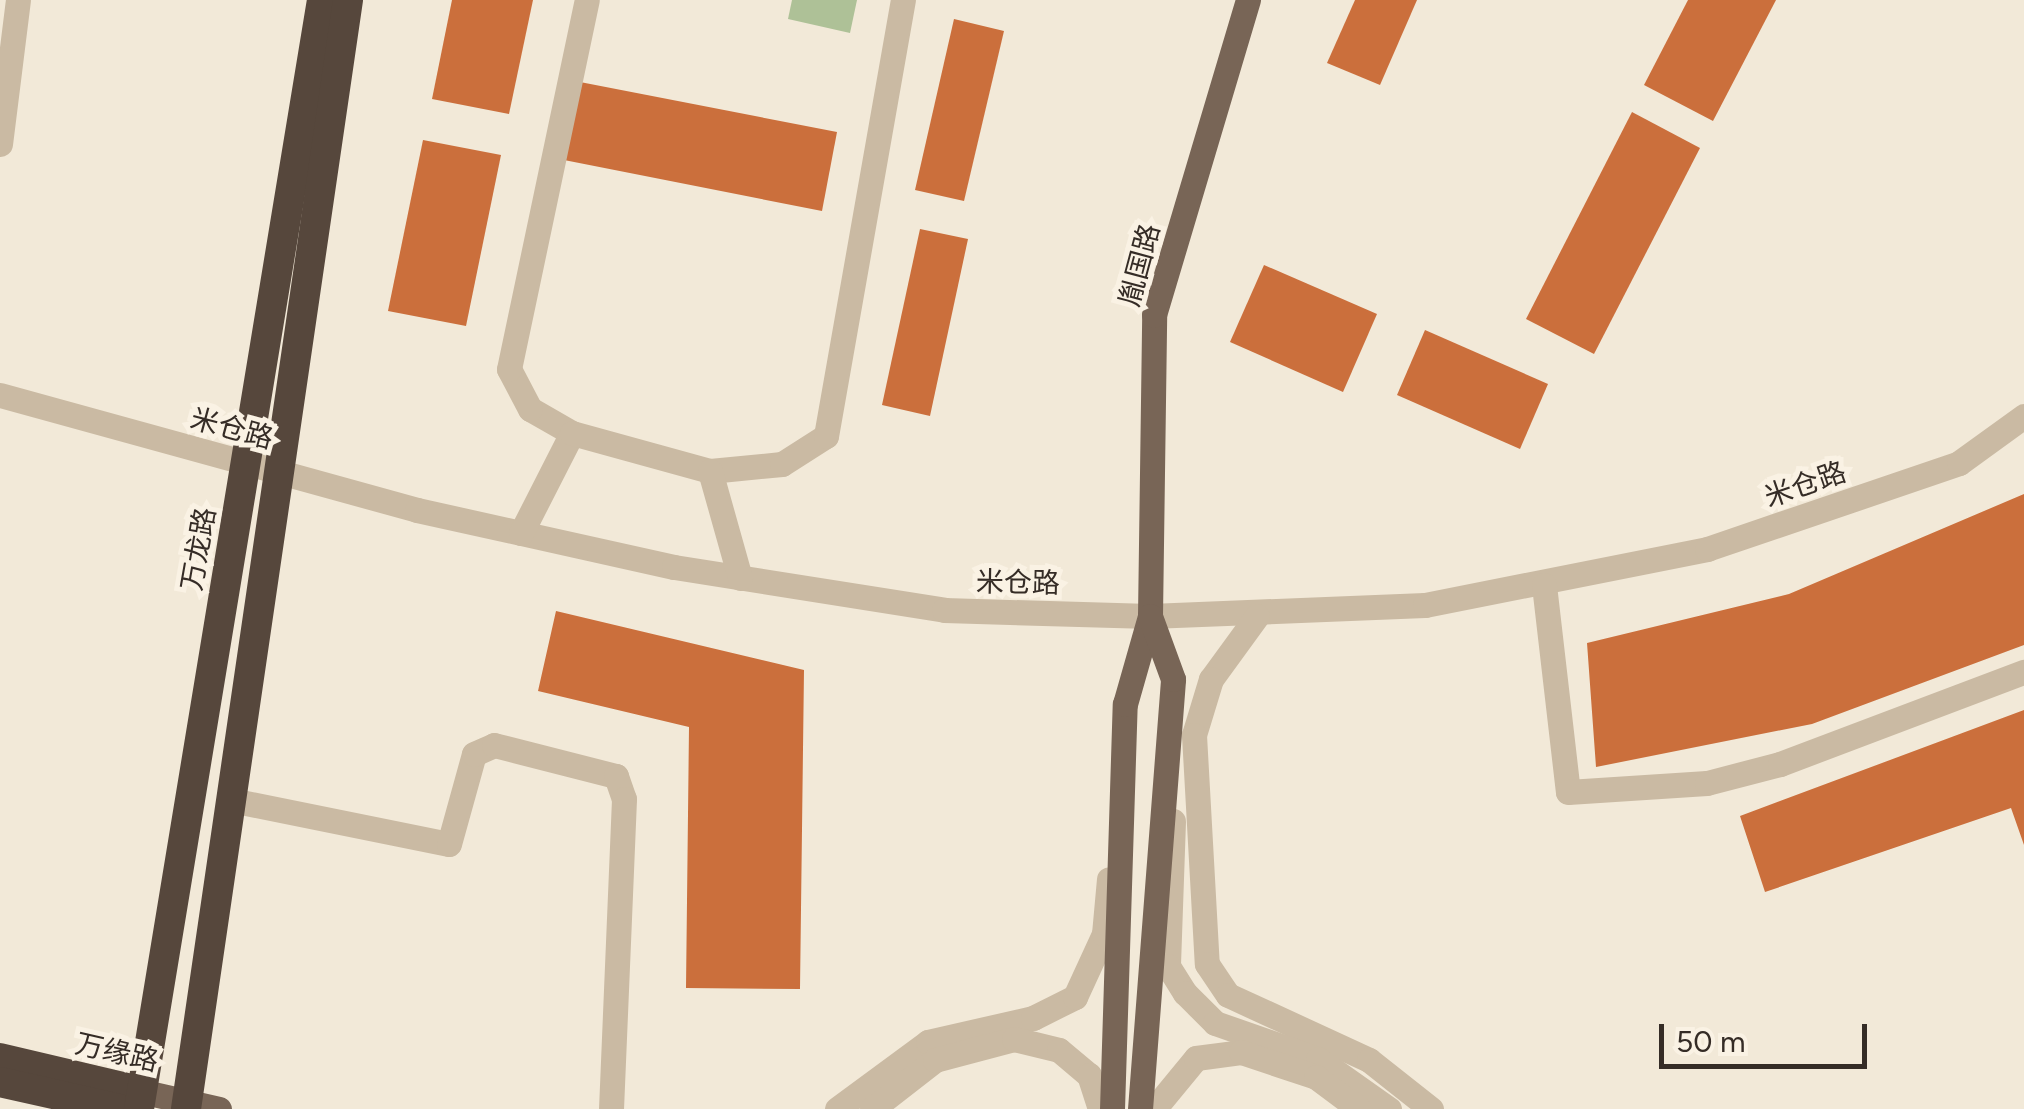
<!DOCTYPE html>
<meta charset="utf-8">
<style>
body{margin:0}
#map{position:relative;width:2024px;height:1109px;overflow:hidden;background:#f2e9d8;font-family:Figtree,"Noto Sans SC",sans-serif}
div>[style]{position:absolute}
.green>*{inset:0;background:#aec197}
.building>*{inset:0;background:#cb6f3c}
.minor>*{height:25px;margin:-12.5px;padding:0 12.5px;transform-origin:12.5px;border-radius:12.5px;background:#cabaa3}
.major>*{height:25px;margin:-12.5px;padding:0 12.5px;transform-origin:12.5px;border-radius:12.5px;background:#786556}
.highway>*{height:30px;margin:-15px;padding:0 15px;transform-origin:15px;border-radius:15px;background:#56473c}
span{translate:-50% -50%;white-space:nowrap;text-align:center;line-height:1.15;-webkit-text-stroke:10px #faf2e4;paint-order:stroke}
.street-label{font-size:28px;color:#352c26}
.scale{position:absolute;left:1659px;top:1024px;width:208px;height:45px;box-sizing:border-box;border:5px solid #352c26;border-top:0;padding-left:12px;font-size:30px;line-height:35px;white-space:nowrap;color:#352c26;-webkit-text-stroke:8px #faf2e4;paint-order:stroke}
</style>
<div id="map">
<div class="green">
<i style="clip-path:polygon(792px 0,857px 0,850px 33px,788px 19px)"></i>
</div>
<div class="building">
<i style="clip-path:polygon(452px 0,533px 0,509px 114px,432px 99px)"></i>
<i style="clip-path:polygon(1355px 0,1417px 0,1380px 85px,1327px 63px)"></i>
<i style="clip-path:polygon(1688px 0,1776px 0,1713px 121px,1644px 85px)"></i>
<i style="clip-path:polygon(954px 19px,1004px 31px,964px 201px,915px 190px)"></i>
<i style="clip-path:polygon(580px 82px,837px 132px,822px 211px,564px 160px)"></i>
<i style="clip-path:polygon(1632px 112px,1700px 148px,1594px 354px,1526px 319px)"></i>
<i style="clip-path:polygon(423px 140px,501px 155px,466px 326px,388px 311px)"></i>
<i style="clip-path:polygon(920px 229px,968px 239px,930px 416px,882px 405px)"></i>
<i style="clip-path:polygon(1264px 265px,1377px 314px,1343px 392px,1230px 342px)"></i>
<i style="clip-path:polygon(1425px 330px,1548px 384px,1520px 449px,1397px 395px)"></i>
<i style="clip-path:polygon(2024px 494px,2024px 645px,1812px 724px,1596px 767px,1587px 643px,1789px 594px)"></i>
<i style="clip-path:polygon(556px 611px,804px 670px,800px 989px,686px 988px,689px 727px,538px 691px)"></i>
<i style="clip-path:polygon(2024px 710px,2024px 845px,2011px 808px,1765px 892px,1740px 816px)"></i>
</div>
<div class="minor">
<i style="left:0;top:144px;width:145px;rotate:-82.9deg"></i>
<i style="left:0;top:395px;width:433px;rotate:15.4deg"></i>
<i style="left:417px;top:510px;width:263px;rotate:12.5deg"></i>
<i style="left:674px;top:567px;width:273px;rotate:9deg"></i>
<i style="left:944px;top:610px;width:206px;rotate:1.7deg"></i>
<i style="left:1150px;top:616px;width:275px;rotate:-2.3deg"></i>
<i style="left:1425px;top:605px;width:288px;rotate:-11.2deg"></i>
<i style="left:1707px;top:549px;width:266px;rotate:-18.8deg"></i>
<i style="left:1959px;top:463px;width:80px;rotate:-35.9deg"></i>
<i style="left:572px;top:433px;width:48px;rotate:-150.3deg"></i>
<i style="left:530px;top:409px;width:45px;rotate:-117.7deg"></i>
<i style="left:509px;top:369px;width:377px;rotate:-78.1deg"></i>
<i style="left:710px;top:471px;width:72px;rotate:-5.6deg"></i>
<i style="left:782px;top:464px;width:52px;rotate:-32.5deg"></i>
<i style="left:826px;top:436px;width:443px;rotate:-80deg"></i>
<i style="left:521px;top:533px;width:112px;rotate:-63deg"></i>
<i style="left:572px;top:433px;width:143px;rotate:15.4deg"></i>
<i style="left:710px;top:471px;width:111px;rotate:74.3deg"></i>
<i style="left:1544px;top:585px;width:208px;rotate:83.4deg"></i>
<i style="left:1568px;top:792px;width:139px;rotate:-3.7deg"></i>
<i style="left:1707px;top:783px;width:75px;rotate:-14.6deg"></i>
<i style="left:1780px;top:764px;width:261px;rotate:-20.7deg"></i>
<i style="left:1257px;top:616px;width:78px;rotate:126.1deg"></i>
<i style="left:1211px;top:679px;width:59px;rotate:106.9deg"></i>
<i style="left:1194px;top:735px;width:229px;rotate:86.8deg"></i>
<i style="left:1207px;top:964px;width:37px;rotate:56deg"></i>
<i style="left:1228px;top:995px;width:155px;rotate:24.7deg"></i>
<i style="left:1369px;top:1060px;width:79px;rotate:38.3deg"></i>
<i style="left:231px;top:800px;width:222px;rotate:11.4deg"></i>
<i style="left:449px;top:844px;width:93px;rotate:-74.5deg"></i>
<i style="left:474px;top:754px;width:22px;rotate:-24deg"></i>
<i style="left:494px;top:745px;width:126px;rotate:14.3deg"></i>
<i style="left:616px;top:776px;width:24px;rotate:71deg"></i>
<i style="left:624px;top:799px;width:310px;rotate:92.4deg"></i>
<i style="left:1173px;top:821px;width:145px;rotate:92deg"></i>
<i style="left:1168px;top:966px;width:32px;rotate:58deg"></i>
<i style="left:1185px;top:993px;width:42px;rotate:45deg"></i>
<i style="left:1215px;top:1023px;width:109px;rotate:19.3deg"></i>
<i style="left:1318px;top:1059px;width:87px;rotate:35.2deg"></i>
<i style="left:837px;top:1109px;width:113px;rotate:-36.4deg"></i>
<i style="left:928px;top:1042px;width:108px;rotate:-12.9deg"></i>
<i style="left:1033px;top:1018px;width:47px;rotate:-26.6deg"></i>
<i style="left:1075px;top:997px;width:69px;rotate:-65.3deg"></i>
<i style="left:1104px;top:934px;width:55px;rotate:-84.8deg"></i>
<i style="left:872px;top:1109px;width:80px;rotate:-37.9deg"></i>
<i style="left:935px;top:1060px;width:82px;rotate:-14.9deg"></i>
<i style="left:1014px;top:1039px;width:46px;rotate:13.7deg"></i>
<i style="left:1059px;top:1050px;width:39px;rotate:40deg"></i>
<i style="left:1089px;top:1075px;width:36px;rotate:72deg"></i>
<i style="left:1154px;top:1109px;width:66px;rotate:-50.5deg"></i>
<i style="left:1196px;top:1058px;width:45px;rotate:-7.6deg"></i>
<i style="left:1241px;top:1052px;width:79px;rotate:18.4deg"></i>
<i style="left:1316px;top:1077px;width:54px;rotate:36.7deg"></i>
</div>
<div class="major">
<i style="left:140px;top:1091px;width:81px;rotate:12.8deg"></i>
<i style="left:1112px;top:1109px;width:405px;rotate:-88.2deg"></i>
<i style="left:1125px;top:704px;width:91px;rotate:-74.1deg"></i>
<i style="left:1150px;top:616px;width:301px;rotate:-89.2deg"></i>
<i style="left:1154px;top:315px;width:329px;rotate:-73.4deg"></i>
<i style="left:1140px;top:1109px;width:431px;rotate:-85.6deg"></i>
<i style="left:1173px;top:679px;width:67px;rotate:-110.1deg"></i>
</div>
<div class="highway">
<i style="left:0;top:1058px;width:144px;rotate:13.3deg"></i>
<i style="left:0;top:1082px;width:123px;rotate:12.7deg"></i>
<i style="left:139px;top:1109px;width:1124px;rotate:-80.63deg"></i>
<i style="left:186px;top:1109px;width:1121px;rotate:-81.69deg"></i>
</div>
<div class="street-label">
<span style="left:1139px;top:265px;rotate:-75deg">胤国路</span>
<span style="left:232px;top:428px;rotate:15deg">米仓路</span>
<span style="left:1805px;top:484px;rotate:-19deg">米仓路</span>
<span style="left:198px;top:549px;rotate:-80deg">万龙路</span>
<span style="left:1018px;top:582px;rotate:1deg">米仓路</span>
<span style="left:117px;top:1052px;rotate:13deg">万缘路</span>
</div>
<div class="scale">50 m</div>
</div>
